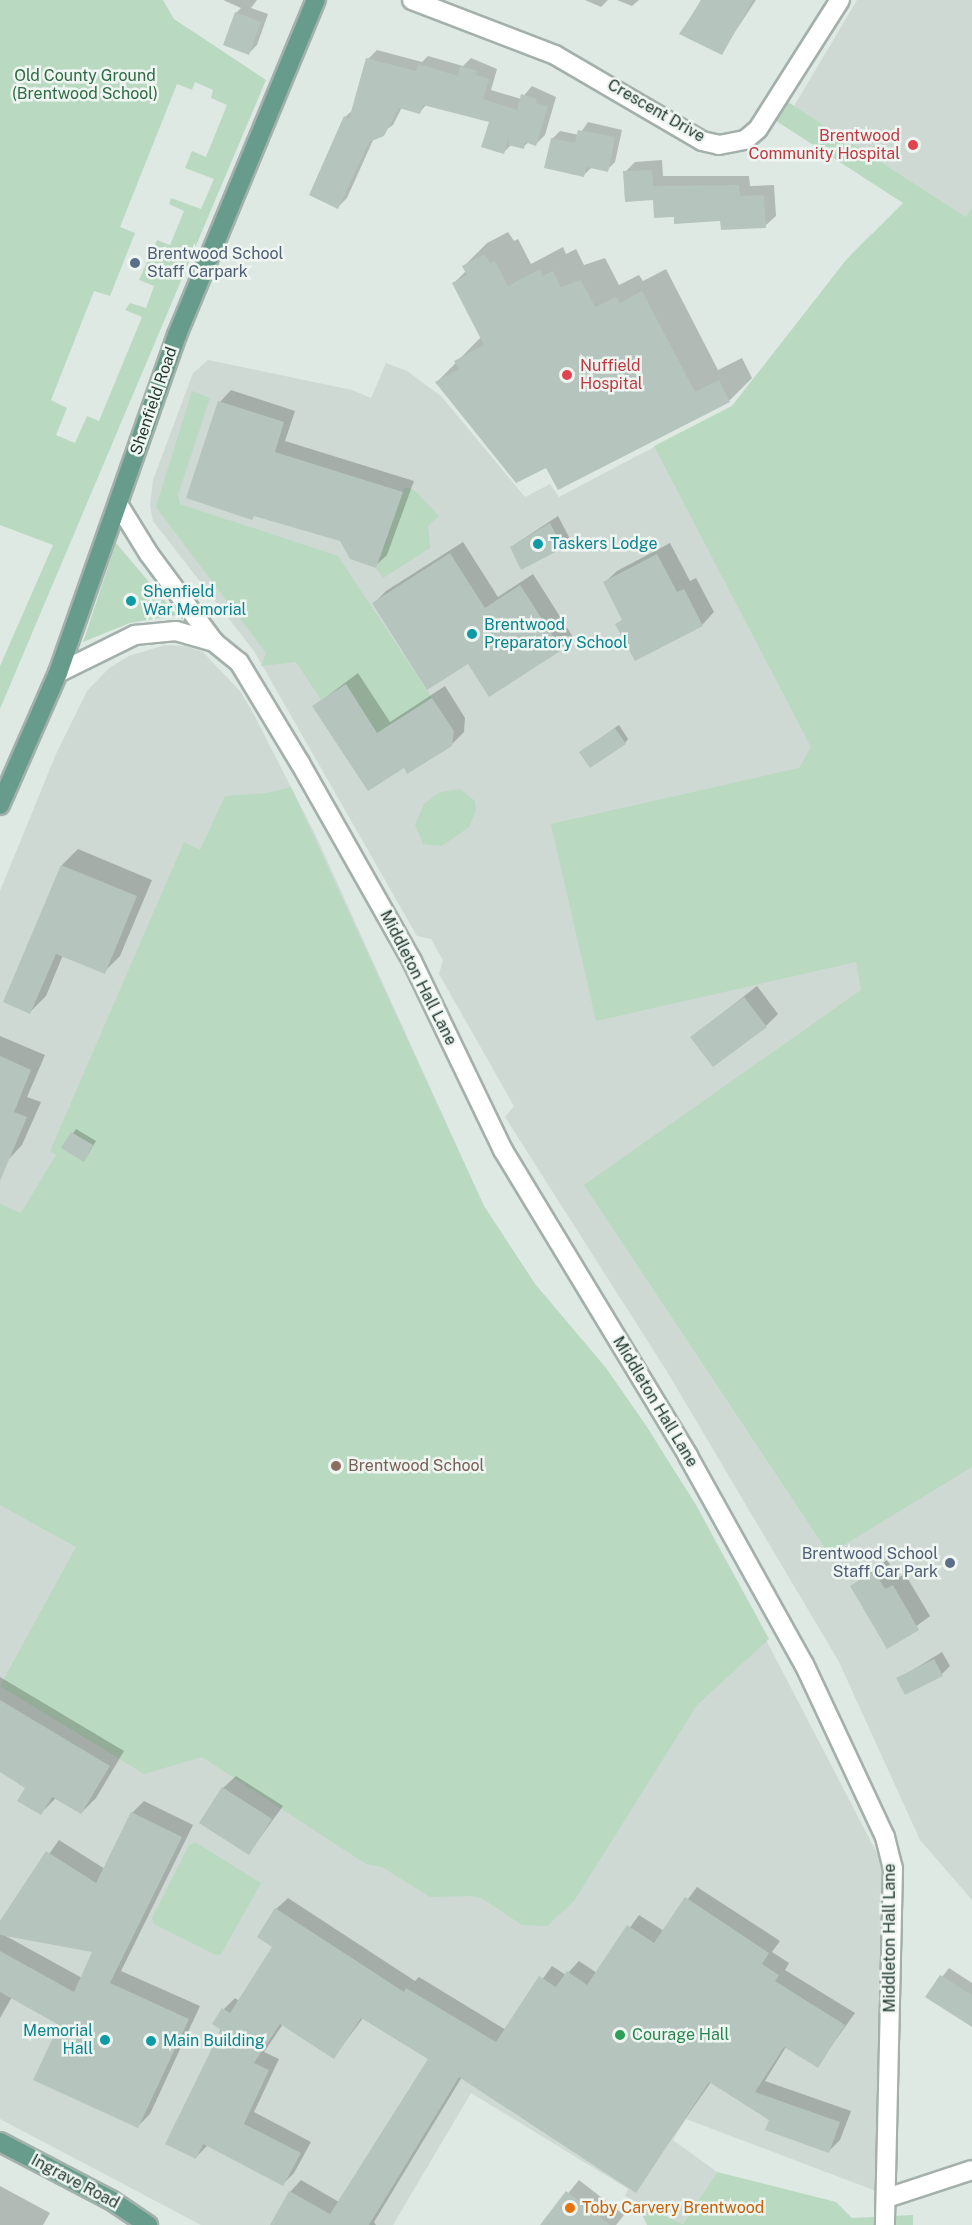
<!DOCTYPE html>
<style>
body{margin:0}
#map{position:relative;width:972px;height:2225px;overflow:hidden;background:#dfe9e4;font-family:"Public Sans",sans-serif}
div>[style]{position:absolute}
.built>*{inset:0;background:#ced9d3}
.green>*{inset:0;background:#b9d9c0}
.shadow>*{inset:0;background:#0003}
.building>*{inset:0;background:#b5c4bd}
.roads{filter:drop-shadow(2px 0 #a3b0ab) drop-shadow(-2px 0 #a3b0ab) drop-shadow(0 2px #a3b0ab) drop-shadow(0 -2px #a3b0ab)}
.street>*{height:18px;margin:-9px;padding:0 9px;transform-origin:9px;border-radius:9px;background:#fff}
.secondary>*{height:18px;margin:-9px;padding:0 9px;transform-origin:9px;border-radius:9px;background:#fff}
.primary>*{height:18px;margin:-9px;padding:0 9px;transform-origin:9px;border-radius:9px;background:#679c8c}
.dots>*{width:16px;height:16px;translate:-50% -50%;box-sizing:border-box;border:3px solid #eff6f2;border-radius:50%}
span{translate:-50% -50%;white-space:nowrap;text-align:center;line-height:1.15;-webkit-text-stroke:5px #eff6f2;paint-order:stroke}
.park-label{font-size:16px;color:#2f6b44}
.street-label{font-size:16px;color:#223831}
.health-label{font-size:16px;color:#be3a42}
.right{translate:-100% -50%;text-align:right}
.left{translate:0 -50%;text-align:left}
.service-label{font-size:16px;color:#4e5e75}
.culture-label{font-size:16px;color:#0d838f}
.education-label{font-size:16px;color:#785e54}
.leisure-label{font-size:16px;color:#27864d}
.food-label{font-size:16px;color:#c56008}
</style>
<div id="map">
<div class="built">
<i style="clip-path:polygon(857px 0,972px 0,972px 207px,966px 217px,794px 106px)"></i>
<i style="clip-path:polygon(871px 234px,972px 251px,972px 1900px,920px 1840px,839px 1662px,666px 1370px,505px 1117px,514px 1106px,439px 974px,443px 960px,431px 939px,417px 936px,254px 651px,153px 521px,150px 506px,153px 480px,193px 373px,208px 360px,352px 390px,371px 398px,386px 363px,407px 371px,441px 396px,525px 497px,550px 484px,559px 497px,732px 406px,847px 259px)"></i>
<i style="clip-path:polygon(165px 645px,186px 646px,203px 652px,240px 691px,251px 709px,316px 836px,484px 1206px,535px 1284px,606px 1368px,696px 1505px,880px 1859px,884px 1871px,876px 2191px,686px 2119px,673px 2140px,717px 2172px,683px 2224px,625px 2196px,628px 2189px,471px 2093px,393px 2225px,201px 2225px,0 2119px,0 891px,56px 754px,87px 691px,109px 668px,129px 656px)"></i>
</div>
<div class="green">
<i style="clip-path:polygon(evenodd,0 0,163px 0,174px 19px,266px 80px,0 709px,0 666px,53px 545px,0 525px,0 0,195px 82px,213px 90px,211px 98px,227px 105px,206px 157px,192px 151px,185px 168px,214px 179px,201px 209px,171px 198px,169px 204px,184px 211px,170px 245px,157px 240px,139px 280px,154px 286px,146px 308px,130px 303px,125px 310px,142px 317px,99px 421px,87px 416px,75px 443px,56px 435px,67px 408px,51px 400px,94px 291px,110px 296px,135px 233px,120px 227px,177px 84px,192px 90px,195px 82px)"></i>
<i style="clip-path:polygon(779px 96px,966px 217px,972px 207px,972px 1467px,829px 1554px,584px 1185px,861px 990px,856px 962px,596px 1021px,551px 824px,799px 768px,811px 747px,654px 446px,732px 406px,847px 259px,903px 203px,767px 115px)"></i>
<i style="clip-path:polygon(192px 391px,210px 398px,178px 495px,180px 504px,338px 556px,432px 698px,377px 733px,346px 684px,321px 700px,296px 662px,261px 666px,266px 653px,156px 507px)"></i>
<i style="clip-path:polygon(405px 487px,414px 490px,439px 516px,428px 526px,430px 548px,383px 578px,376px 568px)"></i>
<i style="clip-path:polygon(116px 543px,177px 615px,130px 623px,83px 642px)"></i>
<i style="clip-path:polygon(291px 787px,484px 1206px,535px 1284px,606px 1368px,647px 1427px,696px 1505px,769px 1639px,697px 1705px,574px 1901px,547px 1926px,522px 1925px,483px 1899px,472px 1896px,430px 1897px,382px 1867px,366px 1864px,202px 1757px,144px 1774px,0 1686px,76px 1547px,0 1505px,0 1204px,21px 1213px,56px 1155px,50px 1151px,184px 842px,200px 850px,225px 796px,267px 793px)"></i>
<i style="clip-path:polygon(460px 789px,475px 801px,476px 810px,469px 827px,442px 846px,423px 844px,415px 825px,424px 804px,440px 792px)"></i>
<i style="clip-path:polygon(195px 1842px,261px 1883px,221px 1954px,216px 1955px,154px 1924px,152px 1918px,189px 1845px)"></i>
<i style="clip-path:polygon(717px 2172px,836px 2202px,852px 2218px,913px 2215px,913px 2225px,647px 2225px,636px 2202px,683px 2224px)"></i>
</div>
<div class="shadow">
<i style="clip-path:polygon(223px 0,257px 0,251px 8px,268px 14px,257px 45px,249px 53px,236px 13px,241px 8px)"></i>
<i style="clip-path:polygon(585px 0,608px 0,601px 7px)"></i>
<i style="clip-path:polygon(617px 0,639px 0,632px 6px)"></i>
<i style="clip-path:polygon(701px 0,756px 0,721px 53px,681px 33px)"></i>
<i style="clip-path:polygon(377px 50px,422px 62px,428px 56px,463px 66px,471px 58px,497px 69px,491px 90px,521px 99px,532px 86px,556px 97px,545px 135px,536px 144px,529px 142px,523px 147px,512px 144px,504px 152px,491px 121px,427px 104px,420px 112px,402px 107px,393px 125px,374px 138px,347px 198px,338px 207px,345px 117px,354px 109px,368px 59px)"></i>
<i style="clip-path:polygon(588px 122px,622px 130px,615px 162px,607px 170px,592px 167px,584px 175px,552px 139px,560px 131px,579px 135px)"></i>
<i style="clip-path:polygon(662px 160px,663px 176px,749px 176px,750px 186px,774px 185px,776px 216px,765px 226px,675px 215px,625px 172px,635px 162px)"></i>
<i style="clip-path:polygon(508px 232px,514px 241px,518px 239px,531px 264px,563px 247px,566px 254px,576px 249px,584px 265px,605px 258px,619px 285px,639px 275px,643px 281px,666px 269px,718px 370px,742px 358px,752px 378px,729px 401px,547px 466px,437px 382px,481px 337px,454px 283px,467px 270px,464px 266px,487px 243px)"></i>
<i style="clip-path:polygon(231px 390px,295px 411px,285px 441px,414px 481px,387px 555px,375px 566px,341px 539px,220px 402px)"></i>
<i style="clip-path:polygon(558px 516px,570px 539px,562px 547px,511px 547px)"></i>
<i style="clip-path:polygon(463px 542px,498px 597px,533px 574px,573px 637px,561px 649px,468px 662px,374px 603px,386px 591px)"></i>
<i style="clip-path:polygon(670px 543px,690px 581px,696px 578px,714px 612px,702px 625px,617px 624px,623px 619px,604px 583px,617px 571px)"></i>
<i style="clip-path:polygon(358px 673px,390px 722px,445px 686px,465px 718px,464px 732px,451px 745px,404px 766px,314px 706px)"></i>
<i style="clip-path:polygon(619px 725px,628px 739px,625px 743px,585px 749px)"></i>
<i style="clip-path:polygon(78px 849px,152px 880px,120px 956px,104px 972px,63px 955px,46px 996px,30px 1012px,5px 1002px,62px 865px)"></i>
<i style="clip-path:polygon(757px 986px,778px 1014px,766px 1026px,692px 1037px)"></i>
<i style="clip-path:polygon(0 1036px,45px 1055px,27px 1097px,41px 1102px,22px 1145px,8px 1160px,0 1157px)"></i>
<i style="clip-path:polygon(76px 1129px,96px 1141px,87px 1156px,63px 1148px)"></i>
<i style="clip-path:polygon(887px 1560px,898px 1578px,905px 1574px,930px 1616px,888px 1647px,852px 1586px)"></i>
<i style="clip-path:polygon(942px 1652px,950px 1666px,942px 1674px,898px 1679px)"></i>
<i style="clip-path:polygon(0 1677px,124px 1751px,96px 1798px,81px 1813px,56px 1798px,41px 1813px,27px 1787px,0 1771px)"></i>
<i style="clip-path:polygon(236px 1776px,283px 1806px,249px 1853px,223px 1788px)"></i>
<i style="clip-path:polygon(evenodd,144px 1801px,193px 1825px,121px 1971px,200px 2006px,150px 2114px,138px 2126px,61px 2024px,12px 1997px,0 2018px,0 1923px,59px 1840px,105px 1869px,132px 1813px,144px 1801px,4px 1935px,95px 1951px,82px 1978px,4px 1935px)"></i>
<i style="clip-path:polygon(697px 1887px,780px 1941px,772px 1952px,789px 1963px,785px 1970px,855px 2013px,817px 2066px,786px 2047px,765px 2081px,851px 2111px,840px 2140px,829px 2151px,711px 2082px,635px 2191px,462px 2077px,374px 2222px,376px 2225px,272px 2225px,290px 2192px,301px 2180px,339px 2202px,430px 2058px,363px 2018px,334px 2057px,283px 2024px,264px 2052px,279px 2059px,254px 2112px,311px 2142px,294px 2173px,283px 2184px,208px 2145px,196px 2157px,224px 2009px,235px 1998px,239px 2001px,274px 1947px,276px 1909px,288px 1898px,415px 1981px,419px 1977px,506px 2030px,552px 1966px,566px 1975px,579px 1961px,597px 1973px,639px 1915px,664px 1931px)"></i>
<i style="clip-path:polygon(949px 1968px,972px 1983px,972px 2025px,927px 1997px)"></i>
<i style="clip-path:polygon(579px 2180px,624px 2215px,616px 2225px,542px 2225px)"></i>
<i style="clip-path:polygon(0 2186px,50px 2213px,43px 2225px,0 2225px)"></i>
</div>
<div class="building">
<i style="clip-path:polygon(702px 0,753px 0,722px 55px,679px 34px)"></i>
<i style="clip-path:polygon(235px 12px,261px 22px,249px 55px,223px 45px)"></i>
<i style="clip-path:polygon(366px 58px,416px 71px,418px 64px,458px 76px,460px 66px,477px 71px,476px 75px,489px 79px,483px 99px,517px 110px,521px 94px,537px 99px,536px 103px,548px 106px,536px 146px,525px 142px,524px 149px,508px 145px,509px 137px,504px 154px,481px 147px,489px 122px,423px 105px,420px 114px,399px 108px,384px 136px,369px 142px,338px 209px,309px 195px,344px 116px,349px 119px)"></i>
<i style="clip-path:polygon(578px 130px,615px 137px,608px 172px,586px 167px,584px 177px,544px 168px,551px 138px,575px 143px)"></i>
<i style="clip-path:polygon(652px 170px,653px 186px,739px 185px,740px 196px,764px 195px,766px 228px,721px 230px,720px 221px,674px 224px,674px 217px,654px 218px,653px 200px,625px 202px,623px 171px)"></i>
<i style="clip-path:polygon(485px 254px,490px 263px,495px 261px,508px 286px,540px 269px,543px 276px,553px 271px,561px 287px,581px 280px,595px 307px,616px 297px,620px 303px,642px 291px,695px 392px,719px 380px,730px 402px,558px 490px,546px 468px,516px 483px,435px 382px,459px 369px,454px 361px,484px 345px,452px 283px,467px 275px,462px 266px)"></i>
<i style="clip-path:polygon(218px 401px,284px 422px,275px 452px,403px 492px,376px 568px,350px 559px,340px 541px,254px 516px,252px 520px,186px 498px)"></i>
<i style="clip-path:polygon(550px 523px,563px 548px,521px 570px,510px 547px)"></i>
<i style="clip-path:polygon(450px 553px,485px 608px,520px 585px,562px 650px,489px 697px,468px 664px,427px 690px,372px 603px)"></i>
<i style="clip-path:polygon(657px 554px,677px 592px,684px 589px,703px 626px,635px 661px,615px 624px,622px 620px,603px 582px)"></i>
<i style="clip-path:polygon(346px 684px,377px 733px,432px 698px,454px 731px,452px 746px,407px 774px,404px 768px,368px 791px,312px 706px)"></i>
<i style="clip-path:polygon(615px 728px,626px 744px,590px 768px,579px 752px)"></i>
<i style="clip-path:polygon(61px 865px,137px 896px,105px 974px,56px 954px,30px 1014px,3px 1002px)"></i>
<i style="clip-path:polygon(744px 997px,767px 1027px,713px 1067px,690px 1037px)"></i>
<i style="clip-path:polygon(0 1056px,31px 1070px,14px 1112px,27px 1117px,0 1181px)"></i>
<i style="clip-path:polygon(71px 1132px,93px 1145px,84px 1162px,61px 1148px)"></i>
<i style="clip-path:polygon(874px 1571px,885px 1589px,893px 1585px,919px 1630px,887px 1649px,850px 1586px)"></i>
<i style="clip-path:polygon(934px 1659px,943px 1676px,905px 1695px,896px 1678px)"></i>
<i style="clip-path:polygon(0 1700px,110px 1766px,81px 1814px,52px 1797px,41px 1815px,17px 1801px,25px 1788px,0 1772px)"></i>
<i style="clip-path:polygon(222px 1787px,272px 1819px,249px 1855px,199px 1823px)"></i>
<i style="clip-path:polygon(131px 1812px,182px 1837px,110px 1983px,189px 2019px,138px 2128px,33px 2080px,59px 2025px,0 1992px,0 1951px,74px 1992px,92px 1952px,0 1935px,0 1921px,46px 1851px,96px 1883px)"></i>
<i style="clip-path:polygon(685px 1897px,769px 1953px,762px 1964px,779px 1975px,775px 1981px,845px 2025px,818px 2068px,784px 2047px,755px 2092px,840px 2122px,829px 2153px,765px 2130px,769px 2120px,709px 2082px,636px 2193px,459px 2077px,369px 2225px,270px 2225px,289px 2191px,330px 2214px,428px 2059px,361px 2018px,334px 2059px,280px 2024px,254px 2063px,269px 2070px,244px 2124px,301px 2153px,283px 2186px,203px 2144px,196px 2159px,165px 2144px,221px 2030px,212px 2024px,222px 2008px,230px 2013px,272px 1947px,257px 1937px,275px 1908px,404px 1992px,406px 1988px,496px 2042px,539px 1976px,556px 1987px,567px 1971px,587px 1985px,627px 1925px,654px 1943px)"></i>
<i style="clip-path:polygon(940px 1975px,972px 1995px,972px 2027px,925px 1997px)"></i>
<i style="clip-path:polygon(566px 2191px,610px 2225px,540px 2225px)"></i>
</div>
<div class="roads">
<div class="street">
<i style="left:412px;top:0;width:153px;rotate:21deg"></i>
<i style="left:555px;top:55px;width:170px;rotate:30.3deg"></i>
<i style="left:702px;top:141px;width:17px;rotate:13deg"></i>
<i style="left:719px;top:145px;width:26px;rotate:-11deg"></i>
<i style="left:745px;top:140px;width:17px;rotate:-40deg"></i>
<i style="left:758px;top:129px;width:153px;rotate:-57.6deg"></i>
<i style="left:887px;top:2198px;width:89px;rotate:-18.2deg"></i>
</div>
<div class="secondary">
<i style="left:118px;top:504px;width:59px;rotate:58.2deg"></i>
<i style="left:149px;top:554px;width:109px;rotate:53.5deg"></i>
<i style="left:214px;top:642px;width:32px;rotate:39deg"></i>
<i style="left:239px;top:662px;width:118px;rotate:58.9deg"></i>
<i style="left:300px;top:763px;width:227px;rotate:60.5deg"></i>
<i style="left:412px;top:961px;width:210px;rotate:64.3deg"></i>
<i style="left:503px;top:1150px;width:358px;rotate:58.8deg"></i>
<i style="left:688px;top:1456px;width:238px;rotate:60.9deg"></i>
<i style="left:804px;top:1664px;width:191px;rotate:64.9deg"></i>
<i style="left:885px;top:1837px;width:32px;rotate:76deg"></i>
<i style="left:893px;top:1868px;width:357px;rotate:91.3deg"></i>
<i style="left:58px;top:673px;width:86px;rotate:-26.3deg"></i>
<i style="left:135px;top:635px;width:41px;rotate:-5.6deg"></i>
<i style="left:176px;top:631px;width:40px;rotate:16deg"></i>
</div>
<div class="primary">
<i style="left:0;top:805px;width:144px;rotate:-66.3deg"></i>
<i style="left:58px;top:673px;width:358px;rotate:-70.6deg"></i>
<i style="left:177px;top:335px;width:363px;rotate:-67.5deg"></i>
<i style="left:0;top:2142px;width:125px;rotate:27.6deg"></i>
<i style="left:111px;top:2200px;width:45px;rotate:34deg"></i>
</div>
</div>
<div class="dots">
<i style="left:913px;top:145px;background:#e0444e"></i>
<i style="left:135px;top:263px;background:#5c6f8a"></i>
<i style="left:567px;top:375px;background:#e0444e"></i>
<i style="left:538px;top:544px;background:#0f9aa8"></i>
<i style="left:131px;top:601px;background:#0f9aa8"></i>
<i style="left:472px;top:634px;background:#0f9aa8"></i>
<i style="left:336px;top:1466px;background:#8d6e63"></i>
<i style="left:950px;top:1563px;background:#5c6f8a"></i>
<i style="left:620px;top:2035px;background:#2e9e5b"></i>
<i style="left:105px;top:2040px;background:#0f9aa8"></i>
<i style="left:151px;top:2041px;background:#0f9aa8"></i>
<i style="left:570px;top:2208px;background:#e8710a"></i>
</div>
<div class="park-label">
<span style="left:85px;top:85px">Old County Ground<br>(Brentwood School)</span>
</div>
<div class="street-label">
<span style="left:656px;top:111px;rotate:30deg">Crescent Drive</span>
<span style="left:154px;top:401px;rotate:-71deg">Shenfield Road</span>
<span style="left:418px;top:978px;rotate:63deg">Middleton Hall Lane</span>
<span style="left:655px;top:1402px;rotate:59deg">Middleton Hall Lane</span>
<span style="left:890px;top:1938px;rotate:-90deg">Middleton Hall Lane</span>
<span style="left:75px;top:2182px;rotate:28deg">Ingrave Road</span>
</div>
<div class="health-label">
<span class="right" style="left:900px;top:145px">Brentwood<br>Community Hospital</span>
<span class="left" style="left:580px;top:375px">Nuffield<br>Hospital</span>
</div>
<div class="service-label">
<span class="left" style="left:147px;top:263px">Brentwood School<br>Staff Carpark</span>
<span class="right" style="left:938px;top:1563px">Brentwood School<br>Staff Car Park</span>
</div>
<div class="culture-label">
<span class="left" style="left:550px;top:544px">Taskers Lodge</span>
<span class="left" style="left:143px;top:601px">Shenfield<br>War Memorial</span>
<span class="left" style="left:484px;top:634px">Brentwood<br>Preparatory School</span>
<span class="right" style="left:93px;top:2040px">Memorial<br>Hall</span>
<span class="left" style="left:163px;top:2041px">Main Building</span>
</div>
<div class="education-label">
<span class="left" style="left:348px;top:1466px">Brentwood School</span>
</div>
<div class="leisure-label">
<span class="left" style="left:632px;top:2035px">Courage Hall</span>
</div>
<div class="food-label">
<span class="left" style="left:582px;top:2208px">Toby Carvery Brentwood</span>
</div>
</div>
